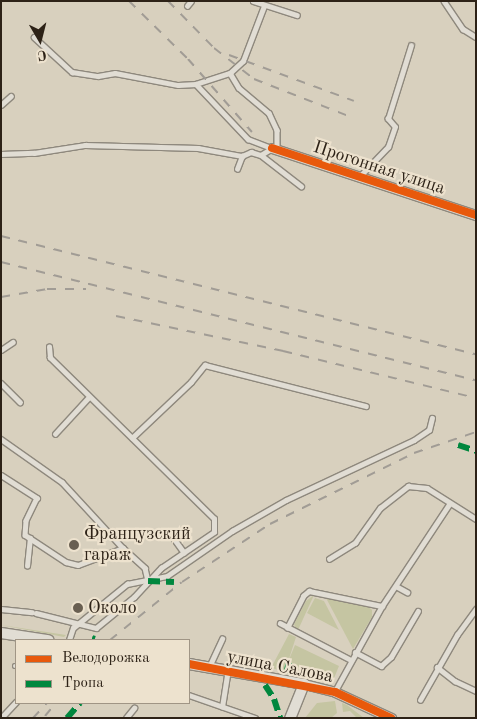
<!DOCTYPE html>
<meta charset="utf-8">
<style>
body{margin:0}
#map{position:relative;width:477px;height:719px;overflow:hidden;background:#d8d0be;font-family:"Old Standard TT",serif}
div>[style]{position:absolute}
.green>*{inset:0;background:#c5c5a2}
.roads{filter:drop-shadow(1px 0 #8e887d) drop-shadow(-1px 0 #8e887d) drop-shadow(0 1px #8e887d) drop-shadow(0 -1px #8e887d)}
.service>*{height:4.5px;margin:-2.25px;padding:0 2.25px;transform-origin:2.25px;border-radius:2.25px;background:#e1ddd4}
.minor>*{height:9px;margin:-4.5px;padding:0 4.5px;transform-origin:4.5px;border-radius:4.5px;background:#e1ddd4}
.tertiary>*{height:10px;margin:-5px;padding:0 5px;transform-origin:5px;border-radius:5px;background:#e1ddd4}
.rail>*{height:2px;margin-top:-1px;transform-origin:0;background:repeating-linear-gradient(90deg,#a19c95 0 9px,transparent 0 18px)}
.quiet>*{height:6px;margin-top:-3px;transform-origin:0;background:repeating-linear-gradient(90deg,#00873e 0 12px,transparent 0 18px)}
.cycleway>*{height:8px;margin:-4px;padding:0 4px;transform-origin:4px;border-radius:4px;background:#e8590c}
.dots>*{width:14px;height:14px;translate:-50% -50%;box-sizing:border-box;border:2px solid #ede2ce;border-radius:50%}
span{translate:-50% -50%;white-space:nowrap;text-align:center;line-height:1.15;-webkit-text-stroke:4.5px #ede2ce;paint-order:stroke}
.street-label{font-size:18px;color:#2d2217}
.poi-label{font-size:18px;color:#2d2217}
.left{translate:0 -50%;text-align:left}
.frame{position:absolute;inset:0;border:2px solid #2d2217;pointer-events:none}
.legend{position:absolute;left:15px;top:639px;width:175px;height:65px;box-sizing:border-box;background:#ede2ce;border:1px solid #a09585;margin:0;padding:6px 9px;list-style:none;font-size:15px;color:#2d2217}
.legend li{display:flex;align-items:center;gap:10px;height:25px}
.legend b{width:25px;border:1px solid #a09585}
.north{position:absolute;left:15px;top:15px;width:50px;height:50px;-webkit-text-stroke:4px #ede2ce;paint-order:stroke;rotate:172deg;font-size:14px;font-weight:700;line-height:20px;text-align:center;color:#2d2217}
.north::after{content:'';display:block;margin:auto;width:18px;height:22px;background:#2d2217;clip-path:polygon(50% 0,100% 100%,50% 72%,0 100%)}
</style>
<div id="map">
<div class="green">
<i style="clip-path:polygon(314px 595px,298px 630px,296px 629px,294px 624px,306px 601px)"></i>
<i style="clip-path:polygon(315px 598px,324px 601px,339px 630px,307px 613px)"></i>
<i style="clip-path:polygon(326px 598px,367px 605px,372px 610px,372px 617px,353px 649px)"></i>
<i style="clip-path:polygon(1px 625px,66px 635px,64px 637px)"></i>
<i style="clip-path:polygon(289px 634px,296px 637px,288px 662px,295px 645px,339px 666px,332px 683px,271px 668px)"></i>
<i style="clip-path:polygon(335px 701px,337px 713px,331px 718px,305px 718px,317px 703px)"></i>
<i style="clip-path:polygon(342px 703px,347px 705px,364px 718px,357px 718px,350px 711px,343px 712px)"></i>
</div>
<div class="roads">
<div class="service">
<i style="left:253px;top:1px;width:46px;rotate:17.7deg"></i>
<i style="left:444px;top:1px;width:34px;rotate:56deg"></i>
<i style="left:463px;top:29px;width:15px;rotate:32deg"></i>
<i style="left:187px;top:6px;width:6px;rotate:-51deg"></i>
<i style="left:34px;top:37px;width:52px;rotate:42.6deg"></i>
<i style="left:72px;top:72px;width:26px;rotate:9deg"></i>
<i style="left:98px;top:76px;width:17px;rotate:-10deg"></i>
<i style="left:115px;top:73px;width:64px;rotate:10.8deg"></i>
<i style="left:178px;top:85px;width:18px;rotate:-3deg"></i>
<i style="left:196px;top:84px;width:76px;rotate:46.6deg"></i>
<i style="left:248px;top:139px;width:26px;rotate:21deg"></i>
<i style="left:230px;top:73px;width:18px;rotate:-43deg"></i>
<i style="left:243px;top:61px;width:59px;rotate:-69.1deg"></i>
<i style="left:196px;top:84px;width:36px;rotate:-18deg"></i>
<i style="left:230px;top:73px;width:17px;rotate:59deg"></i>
<i style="left:239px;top:88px;width:39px;rotate:40deg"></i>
<i style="left:269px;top:113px;width:19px;rotate:65deg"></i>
<i style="left:277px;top:130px;width:20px;rotate:90deg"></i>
<i style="left:1px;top:105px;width:13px;rotate:-42deg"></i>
<i style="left:1px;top:154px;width:33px;rotate:-2deg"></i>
<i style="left:34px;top:153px;width:52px;rotate:-8.9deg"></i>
<i style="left:85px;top:145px;width:113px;rotate:1.5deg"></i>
<i style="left:198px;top:148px;width:45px;rotate:10.3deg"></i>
<i style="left:261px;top:155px;width:51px;rotate:37.8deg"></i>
<i style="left:237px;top:169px;width:14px;rotate:-69deg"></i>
<i style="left:242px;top:156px;width:10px;rotate:-24deg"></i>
<i style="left:251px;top:152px;width:10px;rotate:17deg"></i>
<i style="left:261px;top:155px;width:13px;rotate:-32deg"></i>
<i style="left:359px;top:177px;width:42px;rotate:-46deg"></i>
<i style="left:388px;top:147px;width:21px;rotate:-71deg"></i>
<i style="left:395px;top:127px;width:11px;rotate:-131deg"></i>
<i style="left:388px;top:119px;width:77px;rotate:-72.7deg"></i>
<i style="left:1px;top:350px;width:14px;rotate:-34deg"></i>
<i style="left:1px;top:383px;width:27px;rotate:45deg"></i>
<i style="left:55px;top:434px;width:50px;rotate:-47.4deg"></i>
<i style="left:132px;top:438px;width:81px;rotate:-43.5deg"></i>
<i style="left:191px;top:382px;width:22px;rotate:-51deg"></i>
<i style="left:205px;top:365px;width:166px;rotate:14.3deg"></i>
<i style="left:1px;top:439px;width:75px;rotate:35.2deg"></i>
<i style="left:62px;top:482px;width:90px;rotate:47.3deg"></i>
<i style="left:1px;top:475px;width:43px;rotate:32.6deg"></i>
<i style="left:37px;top:498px;width:25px;rotate:116deg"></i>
<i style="left:26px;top:521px;width:14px;rotate:94deg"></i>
<i style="left:25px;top:535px;width:49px;rotate:33.4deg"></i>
<i style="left:66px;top:562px;width:12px;rotate:14deg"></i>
<i style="left:78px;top:565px;width:48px;rotate:-20.7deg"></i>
<i style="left:123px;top:548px;width:30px;rotate:42deg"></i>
<i style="left:145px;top:568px;width:13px;rotate:77deg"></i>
<i style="left:170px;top:533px;width:24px;rotate:54deg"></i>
<i style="left:329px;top:559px;width:31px;rotate:-32deg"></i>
<i style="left:355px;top:543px;width:43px;rotate:-54.5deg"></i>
<i style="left:380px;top:508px;width:36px;rotate:-38deg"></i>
<i style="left:408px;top:486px;width:19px;rotate:6deg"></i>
<i style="left:427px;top:488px;width:58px;rotate:32.3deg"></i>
<i style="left:27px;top:566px;width:28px;rotate:-84deg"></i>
<i style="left:396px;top:586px;width:13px;rotate:29deg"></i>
<i style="left:1px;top:609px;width:31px;rotate:6deg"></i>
<i style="left:36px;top:613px;width:62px;rotate:14deg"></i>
<i style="left:96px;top:628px;width:49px;rotate:-39.2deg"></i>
<i style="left:134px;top:597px;width:40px;rotate:-47deg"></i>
<i style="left:161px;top:568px;width:64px;rotate:-34.2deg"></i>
<i style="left:214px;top:532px;width:13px;rotate:-90deg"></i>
<i style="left:214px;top:519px;width:230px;rotate:-135.5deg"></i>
<i style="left:50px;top:358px;width:11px;rotate:-95deg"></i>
<i style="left:280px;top:623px;width:80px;rotate:27.5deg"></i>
<i style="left:287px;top:628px;width:36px;rotate:-63deg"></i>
<i style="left:303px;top:596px;width:8px;rotate:-40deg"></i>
<i style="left:309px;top:591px;width:75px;rotate:11.6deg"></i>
<i style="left:69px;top:640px;width:13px;rotate:-72deg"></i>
<i style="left:73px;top:628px;width:70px;rotate:-39.2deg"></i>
<i style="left:127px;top:584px;width:41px;rotate:-11.3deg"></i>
<i style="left:167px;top:576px;width:79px;rotate:-34.7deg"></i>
<i style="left:232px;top:531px;width:62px;rotate:-29.9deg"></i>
<i style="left:286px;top:500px;width:141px;rotate:-25.1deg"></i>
<i style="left:414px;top:440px;width:18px;rotate:-34deg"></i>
<i style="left:429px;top:430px;width:12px;rotate:-76deg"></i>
<i style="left:355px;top:652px;width:30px;rotate:28deg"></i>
<i style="left:381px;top:666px;width:13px;rotate:-42deg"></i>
<i style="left:391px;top:657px;width:53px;rotate:-59.6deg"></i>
<i style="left:15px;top:666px;width:1px"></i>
<i style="left:209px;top:667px;width:31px;rotate:-65deg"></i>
<i style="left:437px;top:667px;width:23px;rotate:38deg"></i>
<i style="left:455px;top:681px;width:23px;rotate:25deg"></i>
<i style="left:335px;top:691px;width:97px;rotate:-61.1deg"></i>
<i style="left:382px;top:606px;width:123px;rotate:-56.6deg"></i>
<i style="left:189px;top:695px;width:70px;rotate:19.2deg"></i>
<i style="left:420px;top:700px;width:75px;rotate:-60.4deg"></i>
<i style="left:457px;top:635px;width:32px;rotate:-54deg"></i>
<i style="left:222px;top:707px;width:36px;rotate:-81deg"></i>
<i style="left:1px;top:718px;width:22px;rotate:-47deg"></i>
<i style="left:126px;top:718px;width:13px;rotate:-51deg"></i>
</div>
<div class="minor">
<i style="left:272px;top:148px;width:215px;rotate:18.2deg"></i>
<i style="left:304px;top:684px;width:32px;rotate:14deg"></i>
<i style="left:335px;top:692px;width:62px;rotate:24.9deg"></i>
</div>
<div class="tertiary">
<i style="left:1px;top:633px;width:48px;rotate:8.5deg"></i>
<i style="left:189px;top:664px;width:117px;rotate:9.9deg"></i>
<i style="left:304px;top:684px;width:37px;rotate:112deg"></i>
</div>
</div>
<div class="rail">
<i style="left:129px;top:1px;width:83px;rotate:44.5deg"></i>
<i style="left:188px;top:59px;width:97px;rotate:48.8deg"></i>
<i style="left:168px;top:1px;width:66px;rotate:45.6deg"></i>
<i style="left:214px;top:48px;width:51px;rotate:37.8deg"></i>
<i style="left:254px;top:79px;width:99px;rotate:21.4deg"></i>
<i style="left:229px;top:55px;width:133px;rotate:20.2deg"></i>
<i style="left:1px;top:236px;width:489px;rotate:14deg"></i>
<i style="left:1px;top:262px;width:489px;rotate:14deg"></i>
<i style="left:1px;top:297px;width:47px;rotate:-9.9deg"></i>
<i style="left:47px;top:289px;width:39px"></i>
<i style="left:116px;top:316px;width:171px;rotate:11.8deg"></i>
<i style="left:283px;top:351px;width:199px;rotate:13.7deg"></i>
<i style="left:110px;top:640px;width:92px;rotate:-38.9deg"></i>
<i style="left:182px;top:582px;width:105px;rotate:-33.4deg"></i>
<i style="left:270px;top:524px;width:161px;rotate:-26.2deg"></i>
<i style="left:414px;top:453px;width:65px;rotate:-18.7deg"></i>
<i style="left:45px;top:716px;width:17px;rotate:-50deg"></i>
<i style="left:33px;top:718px;width:21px;rotate:-47deg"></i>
</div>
<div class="quiet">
<i style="left:458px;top:445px;width:19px;rotate:18deg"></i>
<i style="left:148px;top:581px;width:26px;rotate:2deg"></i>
<i style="left:92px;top:638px;width:3px;rotate:18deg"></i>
<i style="left:286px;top:674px;width:12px;rotate:-76deg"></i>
<i style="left:265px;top:685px;width:17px;rotate:57deg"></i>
<i style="left:274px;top:699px;width:20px;rotate:72deg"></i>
<i style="left:67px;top:718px;width:20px;rotate:-49deg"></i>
</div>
<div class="cycleway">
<i style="left:272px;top:148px;width:215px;rotate:18.2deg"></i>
<i style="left:189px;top:664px;width:149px;rotate:10.9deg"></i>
<i style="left:335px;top:692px;width:62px;rotate:24.9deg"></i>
</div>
<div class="dots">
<i style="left:74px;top:545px;background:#695f51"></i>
<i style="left:78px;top:608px;background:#695f51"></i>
</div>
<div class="street-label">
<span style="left:379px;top:168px;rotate:18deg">Прогонная улица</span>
<span style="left:280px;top:667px;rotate:11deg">улица Салова</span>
</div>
<div class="poi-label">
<span class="left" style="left:84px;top:545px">Французский<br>гараж</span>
<span class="left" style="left:88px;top:608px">Около</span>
</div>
<div class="frame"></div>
<ul class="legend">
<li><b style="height:6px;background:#e8590c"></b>Велодорожка</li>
<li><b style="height:6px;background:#00873e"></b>Тропа</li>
</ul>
<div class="north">С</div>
</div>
